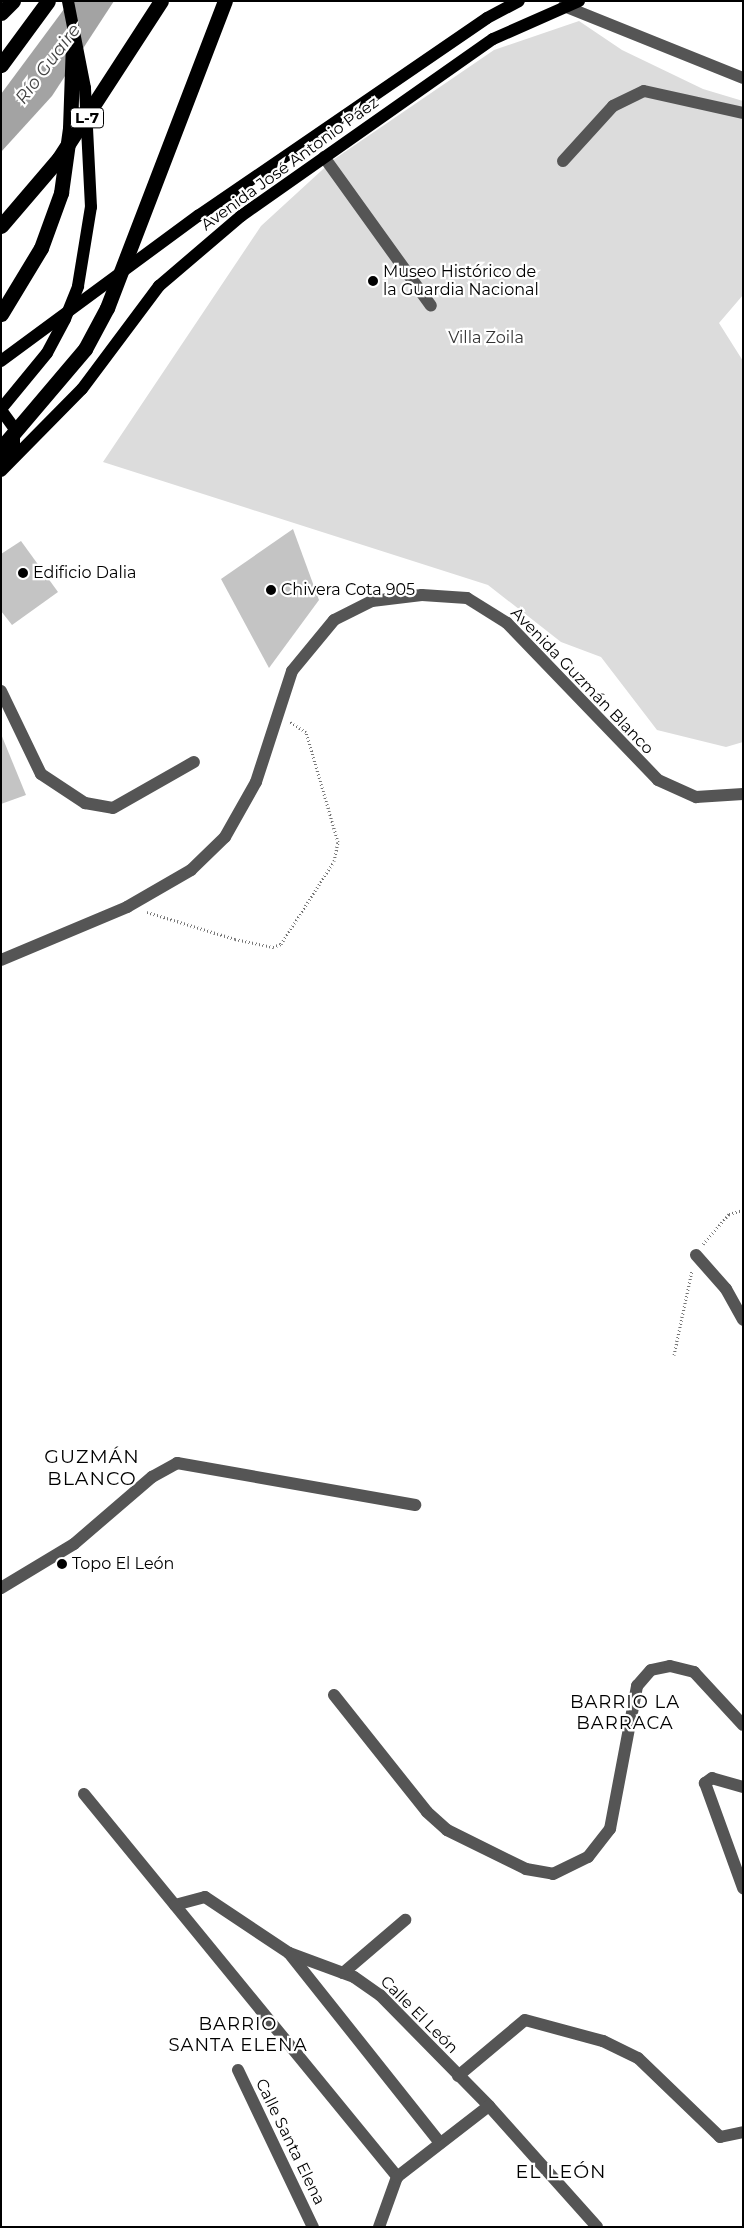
<!DOCTYPE html>
<meta charset="utf-8">
<style>
body{margin:0}
#map{position:relative;width:744px;height:2228px;overflow:hidden;background:#fff;font-family:Montserrat,sans-serif}
div>[style]{position:absolute}
.green>*{inset:0;background:#dcdcdc}
.water>*{inset:0;background:#a3a3a3}
.building>*{inset:0;background:#c4c4c4}
.path>*{height:3px;margin-top:-1.5px;transform-origin:0;background:repeating-linear-gradient(90deg,#777 0 1px,transparent 0 3.5px)}
.minor>*{height:12px;margin:-6px;padding:0 6px;transform-origin:6px;border-radius:6px;background:#555}
.major>*{height:12px;margin:-6px;padding:0 6px;transform-origin:6px;border-radius:6px;background:#000}
.highway>*{height:15px;margin:-7.5px;padding:0 7.5px;transform-origin:7.5px;border-radius:7.5px;background:#000}
.dots>*{width:14px;height:14px;translate:-50% -50%;box-sizing:border-box;border:2px solid #fff;border-radius:50%}
span{translate:-50% -50%;white-space:nowrap;text-align:center;line-height:1.15;-webkit-text-stroke:4.5px #fff;paint-order:stroke}
.shield-label span{padding:1px 4px;background:#fff;border:1px solid;border-radius:4px;-webkit-text-stroke-width:0}
.shield-label{font-size:15px;color:#000;font-weight:700}
.street-label{font-size:16px;color:#000}
.poi-label{font-size:16px;color:#000}
.left{translate:0 -50%;text-align:left}
.park-label{font-size:16px;color:#333}
.water-label{font-size:18px;color:#444;font-style:italic}
.neighbourhood-label{font-size:18px;color:#000;letter-spacing:1px}
.quarter-label{font-size:19px;color:#000;letter-spacing:1px}
.frame{position:absolute;inset:0;border:2px solid #000;pointer-events:none}
</style>
<div id="map">
<div class="green">
<i style="clip-path:polygon(579px 21px,622px 50px,703px 89px,743px 101px,743px 295px,719px 323px,743px 361px,743px 742px,726px 747px,657px 730px,601px 657px,561px 642px,488px 585px,103px 462px,261px 226px,333px 160px,494px 50px)"></i>
</div>
<div class="water">
<i style="clip-path:polygon(70px 1px,114px 1px,52px 96px,1px 152px,1px 94px)"></i>
</div>
<div class="building">
<i style="clip-path:polygon(293px 529px,319px 600px,269px 668px,221px 579px)"></i>
<i style="clip-path:polygon(21px 541px,58px 592px,12px 625px,1px 611px,1px 554px)"></i>
<i style="clip-path:polygon(1px 734px,26px 795px,1px 804px)"></i>
</div>
<div class="path">
<i style="left:147px;top:912px;width:92px;rotate:17.1deg"></i>
<i style="left:235px;top:939px;width:39px;rotate:12deg"></i>
<i style="left:273px;top:947px;width:9px;rotate:-21deg"></i>
<i style="left:281px;top:944px;width:98px;rotate:-57.4deg"></i>
<i style="left:334px;top:861px;width:19px;rotate:-78deg"></i>
<i style="left:338px;top:842px;width:115px;rotate:-106.2deg"></i>
<i style="left:306px;top:732px;width:19px;rotate:-148deg"></i>
<i style="left:703px;top:1244px;width:40px;rotate:-49deg"></i>
<i style="left:729px;top:1214px;width:15px;rotate:-16deg"></i>
<i style="left:674px;top:1355px;width:87px;rotate:-78deg"></i>
</div>
<div class="minor">
<i style="left:564px;top:6px;width:193px;rotate:21.9deg"></i>
<i style="left:324px;top:157px;width:183px;rotate:54.3deg"></i>
<i style="left:563px;top:161px;width:74px;rotate:-47.7deg"></i>
<i style="left:613px;top:106px;width:34px;rotate:-26deg"></i>
<i style="left:644px;top:91px;width:101px;rotate:12.5deg"></i>
<i style="left:1px;top:691px;width:92px;rotate:64.3deg"></i>
<i style="left:41px;top:774px;width:53px;rotate:33.4deg"></i>
<i style="left:85px;top:803px;width:28px;rotate:10deg"></i>
<i style="left:113px;top:808px;width:93px;rotate:-29.6deg"></i>
<i style="left:1px;top:960px;width:137px;rotate:-22.8deg"></i>
<i style="left:127px;top:907px;width:74px;rotate:-30deg"></i>
<i style="left:191px;top:870px;width:47px;rotate:-44.1deg"></i>
<i style="left:225px;top:837px;width:63px;rotate:-60.6deg"></i>
<i style="left:256px;top:782px;width:117px;rotate:-72deg"></i>
<i style="left:292px;top:671px;width:66px;rotate:-50.5deg"></i>
<i style="left:334px;top:620px;width:42px;rotate:-26.6deg"></i>
<i style="left:372px;top:601px;width:50px;rotate:-6.8deg"></i>
<i style="left:422px;top:595px;width:45px;rotate:3.8deg"></i>
<i style="left:467px;top:598px;width:47px;rotate:32deg"></i>
<i style="left:507px;top:623px;width:218px;rotate:46.1deg"></i>
<i style="left:658px;top:780px;width:42px;rotate:24.1deg"></i>
<i style="left:696px;top:797px;width:47px;rotate:-3.7deg"></i>
<i style="left:696px;top:1255px;width:45px;rotate:48.6deg"></i>
<i style="left:726px;top:1289px;width:35px;rotate:61deg"></i>
<i style="left:1px;top:1588px;width:85px;rotate:-31.1deg"></i>
<i style="left:74px;top:1544px;width:103px;rotate:-40.7deg"></i>
<i style="left:152px;top:1477px;width:29px;rotate:-29deg"></i>
<i style="left:177px;top:1463px;width:242px;rotate:10deg"></i>
<i style="left:334px;top:1695px;width:149px;rotate:51.5deg"></i>
<i style="left:427px;top:1812px;width:27px;rotate:42deg"></i>
<i style="left:447px;top:1830px;width:88px;rotate:26.3deg"></i>
<i style="left:526px;top:1869px;width:27px;rotate:10deg"></i>
<i style="left:553px;top:1874px;width:39px;rotate:-26deg"></i>
<i style="left:588px;top:1857px;width:36px;rotate:-52deg"></i>
<i style="left:610px;top:1829px;width:146px;rotate:-79.3deg"></i>
<i style="left:637px;top:1686px;width:21px;rotate:-49deg"></i>
<i style="left:651px;top:1670px;width:19px;rotate:-12deg"></i>
<i style="left:670px;top:1666px;width:25px;rotate:14deg"></i>
<i style="left:694px;top:1672px;width:72px;rotate:47.2deg"></i>
<i style="left:743px;top:1787px;width:32px;rotate:-164deg"></i>
<i style="left:712px;top:1778px;width:9px;rotate:144deg"></i>
<i style="left:705px;top:1783px;width:112px;rotate:70.1deg"></i>
<i style="left:84px;top:1794px;width:495px;rotate:50.7deg"></i>
<i style="left:175px;top:1905px;width:31px;rotate:-15deg"></i>
<i style="left:205px;top:1897px;width:101px;rotate:33.7deg"></i>
<i style="left:289px;top:1953px;width:69px;rotate:20.3deg"></i>
<i style="left:354px;top:1977px;width:32px;rotate:35deg"></i>
<i style="left:380px;top:1995px;width:156px;rotate:45.5deg"></i>
<i style="left:489px;top:2106px;width:162px;rotate:48.2deg"></i>
<i style="left:289px;top:1953px;width:243px;rotate:51.5deg"></i>
<i style="left:343px;top:1973px;width:82px;rotate:-40.5deg"></i>
<i style="left:238px;top:2070px;width:174px;rotate:64.5deg"></i>
<i style="left:458px;top:2076px;width:87px;rotate:-39.9deg"></i>
<i style="left:525px;top:2020px;width:81px;rotate:15.1deg"></i>
<i style="left:603px;top:2041px;width:39px;rotate:26deg"></i>
<i style="left:638px;top:2058px;width:114px;rotate:43.9deg"></i>
<i style="left:720px;top:2137px;width:24px;rotate:-12deg"></i>
<i style="left:379px;top:2227px;width:53px;rotate:-70.2deg"></i>
<i style="left:397px;top:2177px;width:116px;rotate:-37.7deg"></i>
</div>
<div class="major">
<i style="left:1px;top:361px;width:245px;rotate:-36.4deg"></i>
<i style="left:198px;top:216px;width:350px;rotate:-34.4deg"></i>
<i style="left:487px;top:18px;width:36px;rotate:-28deg"></i>
<i style="left:1px;top:409px;width:72px;rotate:-50.6deg"></i>
<i style="left:47px;top:353px;width:38px;rotate:-62deg"></i>
<i style="left:65px;top:319px;width:35px;rotate:-68deg"></i>
<i style="left:78px;top:286px;width:80px;rotate:-80.7deg"></i>
<i style="left:91px;top:207px;width:119px;rotate:-92.9deg"></i>
<i style="left:85px;top:88px;width:89px;rotate:-101.1deg"></i>
<i style="left:1px;top:410px;width:22px;rotate:54deg"></i>
<i style="left:14px;top:428px;width:17px;rotate:90deg"></i>
<i style="left:14px;top:445px;width:23px;rotate:119deg"></i>
<i style="left:1px;top:471px;width:115px;rotate:-45.4deg"></i>
<i style="left:82px;top:389px;width:129px;rotate:-53.2deg"></i>
<i style="left:159px;top:286px;width:108px;rotate:-40.5deg"></i>
<i style="left:241px;top:216px;width:308px;rotate:-35.1deg"></i>
<i style="left:493px;top:39px;width:94px;rotate:-23.8deg"></i>
</div>
<div class="highway">
<i style="left:1px;top:13px;width:17px;rotate:-45deg"></i>
<i style="left:1px;top:65px;width:79px;rotate:-53.7deg"></i>
<i style="left:1px;top:226px;width:89px;rotate:-49.5deg"></i>
<i style="left:59px;top:158px;width:187px;rotate:-57deg"></i>
<i style="left:1px;top:314px;width:77px;rotate:-58.8deg"></i>
<i style="left:41px;top:248px;width:59px;rotate:-70deg"></i>
<i style="left:61px;top:193px;width:66px;rotate:-82.1deg"></i>
<i style="left:70px;top:128px;width:84px;rotate:-88deg"></i>
<i style="left:1px;top:448px;width:130px;rotate:-49.7deg"></i>
<i style="left:85px;top:349px;width:47px;rotate:-61.8deg"></i>
<i style="left:107px;top:308px;width:329px;rotate:-69deg"></i>
</div>
<div class="dots">
<i style="left:373px;top:281px;background:#000"></i>
<i style="left:23px;top:573px;background:#000"></i>
<i style="left:271px;top:590px;background:#000"></i>
<i style="left:62px;top:1564px;background:#000"></i>
</div>
<div class="shield-label">
<span style="left:87px;top:118px">L-7</span>
</div>
<div class="street-label">
<span style="left:290px;top:164px;rotate:-36deg">Avenida José Antonio Páez</span>
<span style="left:582px;top:681px;rotate:46deg">Avenida Guzmán Blanco</span>
<span style="left:419px;top:2015px;rotate:45deg">Calle El León</span>
<span style="left:290px;top:2142px;rotate:64deg">Calle Santa Elena</span>
</div>
<div class="poi-label">
<span class="left" style="left:383px;top:281px">Museo Histórico de<br>la Guardia Nacional</span>
<span class="left" style="left:33px;top:573px">Edificio Dalia</span>
<span class="left" style="left:281px;top:590px">Chivera Cota 905</span>
<span class="left" style="left:72px;top:1564px">Topo El León</span>
</div>
<div class="park-label">
<span style="left:486px;top:338px">Villa Zoila</span>
</div>
<div class="water-label">
<span style="left:48px;top:64px;rotate:-53deg">Río Guaire</span>
</div>
<div class="neighbourhood-label">
<span style="left:625px;top:1713px">BARRIO LA<br>BARRACA</span>
<span style="left:238px;top:2035px">BARRIO<br>SANTA ELENA</span>
</div>
<div class="quarter-label">
<span style="left:92px;top:1468px">GUZMÁN<br>BLANCO</span>
<span style="left:561px;top:2172px">EL LEÓN</span>
</div>
<div class="frame"></div>
</div>
